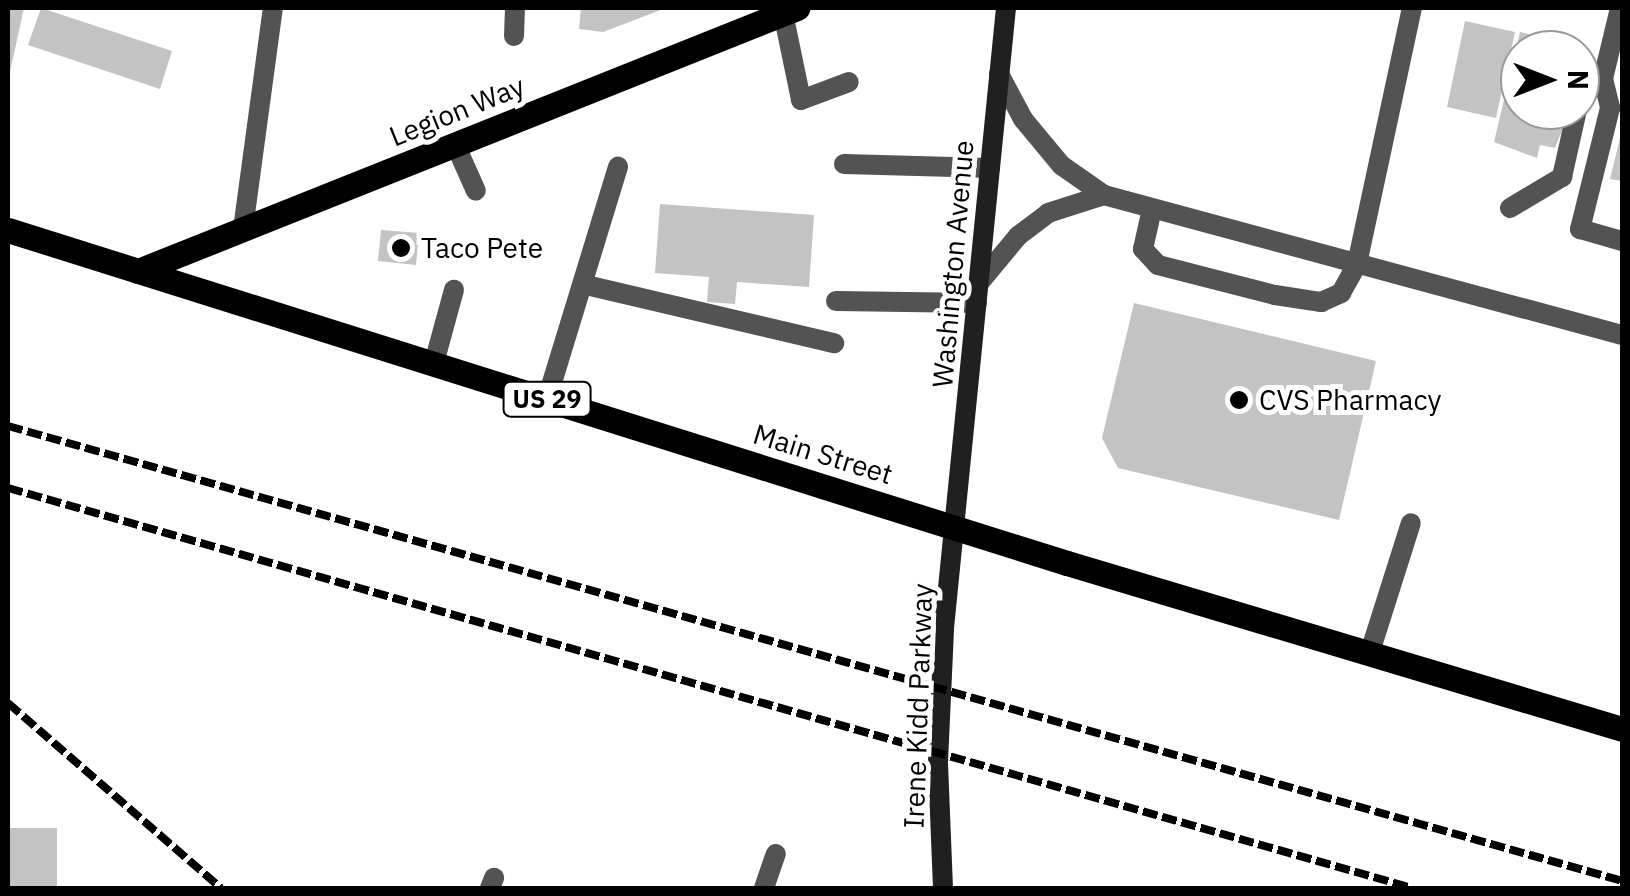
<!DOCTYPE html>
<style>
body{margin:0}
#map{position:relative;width:1630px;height:896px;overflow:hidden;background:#fff;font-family:"IBM Plex Sans",sans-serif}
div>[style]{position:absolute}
.building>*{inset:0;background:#c3c3c3}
.lane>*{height:20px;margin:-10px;padding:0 10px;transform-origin:10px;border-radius:10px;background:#535353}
.street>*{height:20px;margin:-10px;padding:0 10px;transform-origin:10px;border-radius:10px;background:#535353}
.secondary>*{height:20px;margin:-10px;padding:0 10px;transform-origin:10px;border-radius:10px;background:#202020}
.primary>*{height:25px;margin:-12.5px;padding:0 12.5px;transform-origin:12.5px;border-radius:12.5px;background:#000}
.rail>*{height:8px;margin-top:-4px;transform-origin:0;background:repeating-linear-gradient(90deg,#000 0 15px,transparent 0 20px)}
.dots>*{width:28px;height:28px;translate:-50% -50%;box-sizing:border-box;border:5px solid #fff;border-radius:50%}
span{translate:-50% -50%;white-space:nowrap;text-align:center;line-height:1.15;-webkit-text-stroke:10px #fff;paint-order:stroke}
.shield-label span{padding:2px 8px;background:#fff;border:2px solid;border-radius:8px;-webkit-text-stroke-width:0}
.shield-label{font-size:25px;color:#000;font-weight:700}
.street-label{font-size:28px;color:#000}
.poi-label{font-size:28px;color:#000}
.left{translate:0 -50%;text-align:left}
.frame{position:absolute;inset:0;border:10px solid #000;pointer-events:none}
.north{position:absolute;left:1500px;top:30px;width:100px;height:100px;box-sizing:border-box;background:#fff;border:2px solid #999;border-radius:50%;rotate:90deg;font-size:28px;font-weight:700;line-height:40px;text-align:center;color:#000}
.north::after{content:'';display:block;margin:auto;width:35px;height:45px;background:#000;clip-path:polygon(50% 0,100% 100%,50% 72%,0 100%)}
</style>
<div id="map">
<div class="building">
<i style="clip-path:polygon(8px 8px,24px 8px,8px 81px)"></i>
<i style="clip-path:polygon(41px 8px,172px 51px,160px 89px,28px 45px)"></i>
<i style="clip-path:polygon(581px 8px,666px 8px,603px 32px,579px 29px)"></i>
<i style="clip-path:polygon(1465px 21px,1515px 32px,1496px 118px,1447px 107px)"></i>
<i style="clip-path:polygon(1520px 32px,1580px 46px,1520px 50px,1520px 110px,1570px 110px,1555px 148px,1540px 145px,1537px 158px,1494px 142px)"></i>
<i style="clip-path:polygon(1622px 130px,1622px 181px,1610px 179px)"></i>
<i style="clip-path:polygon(660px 204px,814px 215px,809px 287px,737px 282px,735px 304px,707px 302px,709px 277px,655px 273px)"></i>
<i style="clip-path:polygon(381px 230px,419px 233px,416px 265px,378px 261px)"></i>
<i style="clip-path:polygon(1134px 303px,1376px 361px,1339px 520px,1118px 468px,1102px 438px)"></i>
<i style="clip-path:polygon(8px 828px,57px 828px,57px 888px,8px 888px)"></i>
</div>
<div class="lane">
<i style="left:782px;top:8px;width:94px;rotate:78.3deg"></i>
<i style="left:801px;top:100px;width:51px;rotate:-20.6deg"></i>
<i style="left:1620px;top:8px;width:73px;rotate:103.5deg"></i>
<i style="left:1603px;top:79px;width:30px;rotate:76deg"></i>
<i style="left:1610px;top:108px;width:125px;rotate:103.9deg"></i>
<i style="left:1580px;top:229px;width:44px;rotate:15.9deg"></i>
<i style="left:514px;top:36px;width:28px;rotate:-88deg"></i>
<i style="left:999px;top:74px;width:51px;rotate:61.9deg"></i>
<i style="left:1023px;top:119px;width:60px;rotate:50.4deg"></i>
<i style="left:1061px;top:165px;width:52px;rotate:34.9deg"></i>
<i style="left:1104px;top:195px;width:537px;rotate:15.12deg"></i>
<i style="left:455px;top:144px;width:51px;rotate:65.9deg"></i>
<i style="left:844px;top:164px;width:146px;rotate:1.6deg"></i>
<i style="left:1510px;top:208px;width:61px;rotate:-30.8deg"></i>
<i style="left:1562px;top:177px;width:69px;rotate:-77.4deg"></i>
<i style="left:1152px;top:209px;width:41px;rotate:102.7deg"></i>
<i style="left:1143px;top:249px;width:22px;rotate:47deg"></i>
<i style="left:1158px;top:265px;width:121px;rotate:14.4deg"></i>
<i style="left:1275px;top:295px;width:47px;rotate:8.7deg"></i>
<i style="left:1321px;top:302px;width:22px;rotate:-24deg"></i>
<i style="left:1341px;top:293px;width:33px;rotate:-61deg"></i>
<i style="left:1357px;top:264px;width:262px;rotate:-77.9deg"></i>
<i style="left:979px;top:283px;width:61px;rotate:-50.3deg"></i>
<i style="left:1018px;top:236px;width:38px;rotate:-37deg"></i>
<i style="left:1048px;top:213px;width:59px;rotate:-17.8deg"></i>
<i style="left:586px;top:285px;width:255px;rotate:13.2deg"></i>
<i style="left:836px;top:301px;width:141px;rotate:0.8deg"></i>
<i style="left:434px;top:363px;width:76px;rotate:-74.7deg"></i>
<i style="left:547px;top:399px;width:243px;rotate:-73deg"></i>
<i style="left:1370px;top:652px;width:135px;rotate:-72.4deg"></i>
<i style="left:490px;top:888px;width:11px;rotate:-68deg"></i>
<i style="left:764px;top:888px;width:36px;rotate:-71deg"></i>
</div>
<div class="street">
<i style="left:243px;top:229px;width:223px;rotate:-82.3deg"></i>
</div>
<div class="secondary">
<i style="left:943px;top:888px;width:126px;rotate:-92.3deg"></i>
<i style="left:938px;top:762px;width:134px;rotate:-87.4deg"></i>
<i style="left:944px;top:628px;width:623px;rotate:-84.29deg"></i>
</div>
<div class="primary">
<i style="left:8px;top:230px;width:1110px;rotate:17.46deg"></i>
<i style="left:1067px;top:563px;width:579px;rotate:16.65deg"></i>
<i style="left:138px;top:271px;width:710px;rotate:-21.76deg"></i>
</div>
<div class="rail">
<i style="left:8px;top:426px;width:1677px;rotate:15.74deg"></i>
<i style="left:8px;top:488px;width:1460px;rotate:15.9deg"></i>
<i style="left:8px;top:703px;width:282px;rotate:41deg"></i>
</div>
<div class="dots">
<i style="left:401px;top:248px;background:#000"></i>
<i style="left:1239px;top:400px;background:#000"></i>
</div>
<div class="shield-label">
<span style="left:547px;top:399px">US 29</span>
</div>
<div class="street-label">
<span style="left:457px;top:111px;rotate:-22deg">Legion Way</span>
<span style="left:953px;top:264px;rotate:-85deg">Washington Avenue</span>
<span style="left:823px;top:454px;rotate:17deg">Main Street</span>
<span style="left:918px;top:706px;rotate:-88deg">Irene Kidd Parkway</span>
</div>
<div class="poi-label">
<span class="left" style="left:421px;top:248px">Taco Pete</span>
<span class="left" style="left:1259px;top:400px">CVS Pharmacy</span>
</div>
<div class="frame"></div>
<div class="north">N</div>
</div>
